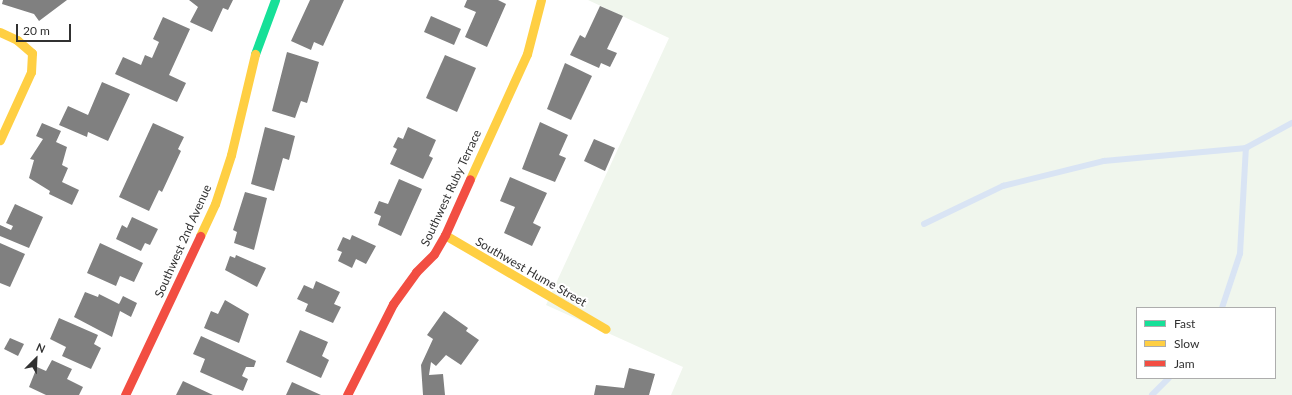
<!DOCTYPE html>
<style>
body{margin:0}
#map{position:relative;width:1292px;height:395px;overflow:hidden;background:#fff;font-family:Lato,sans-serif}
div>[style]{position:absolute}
.green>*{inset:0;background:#f0f6ed}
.stream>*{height:5.5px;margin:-2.75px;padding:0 2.75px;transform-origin:2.75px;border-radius:2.75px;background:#d9e4f4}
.building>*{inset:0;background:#808080}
.fast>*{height:9px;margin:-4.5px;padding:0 4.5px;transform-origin:4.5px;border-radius:4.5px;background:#16e098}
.slow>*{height:9px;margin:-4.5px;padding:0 4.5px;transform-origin:4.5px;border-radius:4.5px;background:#ffcf43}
.jam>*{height:9px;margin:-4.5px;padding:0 4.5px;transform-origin:4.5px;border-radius:4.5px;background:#f24e42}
span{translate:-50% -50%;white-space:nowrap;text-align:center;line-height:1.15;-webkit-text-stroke:4px #fff;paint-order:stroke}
.street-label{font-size:12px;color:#313131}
.legend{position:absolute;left:1136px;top:307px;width:140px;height:72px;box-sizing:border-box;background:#fff;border:1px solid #adadad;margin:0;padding:5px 7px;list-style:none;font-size:12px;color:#313131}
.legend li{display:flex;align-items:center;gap:8px;height:20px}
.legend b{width:20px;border:1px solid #adadad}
.north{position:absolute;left:16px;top:339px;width:40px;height:40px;-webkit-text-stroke:3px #fff;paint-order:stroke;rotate:24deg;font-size:11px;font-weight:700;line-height:16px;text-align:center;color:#313131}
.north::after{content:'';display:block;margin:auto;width:14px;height:18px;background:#313131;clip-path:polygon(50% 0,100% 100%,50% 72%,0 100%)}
.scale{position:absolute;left:16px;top:24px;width:55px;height:18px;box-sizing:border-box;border:2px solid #313131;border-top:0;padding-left:5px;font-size:12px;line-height:14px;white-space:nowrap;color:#313131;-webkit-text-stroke:3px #fff;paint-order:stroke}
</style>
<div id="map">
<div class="green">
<i style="clip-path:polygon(evenodd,588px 0,1292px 0,1292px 395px,671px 395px,683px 367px,546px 305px,669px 38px,588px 0,1137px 308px,1275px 308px,1275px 378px,1137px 378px,1137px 308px)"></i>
</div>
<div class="stream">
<i style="left:924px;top:224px;width:88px;rotate:-25.7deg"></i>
<i style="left:1003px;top:186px;width:104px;rotate:-13.9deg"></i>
<i style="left:1104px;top:161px;width:143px;rotate:-5.2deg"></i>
<i style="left:1222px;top:308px;width:57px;rotate:-71.6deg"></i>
<i style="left:1240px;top:254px;width:106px;rotate:-86.8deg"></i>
<i style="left:1246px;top:148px;width:52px;rotate:-28.5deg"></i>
<i style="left:1152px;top:395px;width:24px;rotate:-45deg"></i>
</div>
<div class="building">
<i style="clip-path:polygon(3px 0,67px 0,39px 21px,34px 14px,2px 4px)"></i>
<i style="clip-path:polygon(189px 0,233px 0,228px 10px,223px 8px,212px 32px,190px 22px,198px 7px)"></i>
<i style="clip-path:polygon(310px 0,344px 0,323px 46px,314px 42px,311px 50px,291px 41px)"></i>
<i style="clip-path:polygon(467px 0,498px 0,506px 4px,487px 47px,465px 37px,476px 12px,464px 7px)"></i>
<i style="clip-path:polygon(600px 6px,623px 16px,607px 49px,617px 53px,610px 67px,601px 63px,599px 68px,570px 55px,580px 35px,585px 38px)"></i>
<i style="clip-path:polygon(431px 16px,461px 29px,454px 45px,424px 32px)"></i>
<i style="clip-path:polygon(163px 17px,190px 29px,169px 75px,186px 83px,177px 102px,115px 74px,123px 57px,141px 65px,145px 55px,152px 58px,159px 42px,153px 39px)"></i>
<i style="clip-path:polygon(287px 52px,319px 62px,307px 103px,301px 101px,295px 118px,272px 111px)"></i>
<i style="clip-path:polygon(445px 55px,476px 68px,457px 112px,426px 98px)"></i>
<i style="clip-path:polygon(565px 63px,592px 76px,571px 120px,547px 109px)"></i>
<i style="clip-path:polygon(102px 82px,130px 94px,108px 141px,88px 132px,87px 137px,59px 125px,68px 106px,88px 115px)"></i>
<i style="clip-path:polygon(540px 122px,568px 135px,559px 155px,566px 158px,555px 182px,522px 169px)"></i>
<i style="clip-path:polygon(42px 123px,61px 131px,56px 142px,67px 147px,62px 165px,68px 168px,62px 182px,79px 190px,72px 205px,49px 194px,50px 191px,29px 178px,34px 160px,30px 159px,43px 139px,36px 136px)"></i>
<i style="clip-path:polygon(153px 123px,184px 137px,178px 149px,181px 151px,162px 192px,159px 190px,149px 211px,119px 197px)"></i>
<i style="clip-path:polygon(265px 127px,295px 136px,289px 160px,283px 158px,274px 191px,251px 184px)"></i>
<i style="clip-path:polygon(408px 127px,436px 140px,429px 156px,433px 158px,423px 179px,390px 164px,397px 149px,393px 147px,398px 137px,403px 139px)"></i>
<i style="clip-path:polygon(594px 139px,615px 148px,605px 171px,584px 161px)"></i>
<i style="clip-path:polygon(510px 177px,547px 193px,533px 223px,541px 227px,532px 246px,504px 233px,515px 207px,500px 201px)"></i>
<i style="clip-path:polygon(399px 179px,422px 189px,401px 236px,378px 225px,381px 216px,374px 213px,379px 201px,388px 204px)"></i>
<i style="clip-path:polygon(245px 192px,267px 198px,254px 250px,234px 243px,237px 232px,233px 230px)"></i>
<i style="clip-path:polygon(15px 204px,43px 217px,29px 248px,0 236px,0 225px,11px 230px,13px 226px,6px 223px)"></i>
<i style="clip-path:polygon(132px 217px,158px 229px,150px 245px,145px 243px,141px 251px,116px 239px,122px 225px,127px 228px)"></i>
<i style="clip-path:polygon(352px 235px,376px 246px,366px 264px,356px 259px,352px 268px,338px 261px,342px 252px,337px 250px,343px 237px,350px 240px)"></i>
<i style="clip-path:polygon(0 243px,25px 254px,10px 287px,0 283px)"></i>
<i style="clip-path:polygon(100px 243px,143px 263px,134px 282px,120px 276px,116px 286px,87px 273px)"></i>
<i style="clip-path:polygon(236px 255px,266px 268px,257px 287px,225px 270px,230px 256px,235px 258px)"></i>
<i style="clip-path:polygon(316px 281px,340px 292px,334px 304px,341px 307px,333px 323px,305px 311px,308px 304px,297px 299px,304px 285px,313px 289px)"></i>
<i style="clip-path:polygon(85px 292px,98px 297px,99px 294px,119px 304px,123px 296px,137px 303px,131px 317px,120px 311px,112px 337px,74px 317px)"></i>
<i style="clip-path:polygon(225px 300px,249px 314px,239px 343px,204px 328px,211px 311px,218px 314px)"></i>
<i style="clip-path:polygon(444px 311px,468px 328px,466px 331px,479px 340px,461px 365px,446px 355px,436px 366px,431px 362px,429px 375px,443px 374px,445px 395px,423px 395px,421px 365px,433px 339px,427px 335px)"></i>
<i style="clip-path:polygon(59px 318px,98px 335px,94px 344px,101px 348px,91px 369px,62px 356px,66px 347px,50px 339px)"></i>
<i style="clip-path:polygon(300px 330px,328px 342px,322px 356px,329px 360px,321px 378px,286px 362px)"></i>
<i style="clip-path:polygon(201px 336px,256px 361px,254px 367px,246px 367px,242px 376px,248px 379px,243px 391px,200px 372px,205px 359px,193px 354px)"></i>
<i style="clip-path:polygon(10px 338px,24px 344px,18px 356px,4px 349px)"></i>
<i style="clip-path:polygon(52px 360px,72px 369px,67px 379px,83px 387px,79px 395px,46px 395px,29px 387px,37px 367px,46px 371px)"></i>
<i style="clip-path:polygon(629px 368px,655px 374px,649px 395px,594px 395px,596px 385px,624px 388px)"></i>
<i style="clip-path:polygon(183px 381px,213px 395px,176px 395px)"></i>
<i style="clip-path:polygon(292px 382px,321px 395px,286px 395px)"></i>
</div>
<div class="fast">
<i style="left:255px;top:54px;width:58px;rotate:-69.7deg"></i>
</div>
<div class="slow">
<i style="left:0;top:32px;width:19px;rotate:25deg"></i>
<i style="left:17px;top:40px;width:20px;rotate:41deg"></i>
<i style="left:32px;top:53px;width:19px;rotate:93deg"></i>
<i style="left:31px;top:72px;width:75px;rotate:114.5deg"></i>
<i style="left:470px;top:179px;width:137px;rotate:-65.5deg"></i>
<i style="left:527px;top:54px;width:56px;rotate:-75.5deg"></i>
<i style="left:445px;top:235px;width:186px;rotate:30.3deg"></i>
<i style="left:200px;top:236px;width:35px;rotate:-65deg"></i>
<i style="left:215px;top:204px;width:52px;rotate:-71.9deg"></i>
<i style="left:231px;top:155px;width:104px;rotate:-76.6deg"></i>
</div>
<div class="jam">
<i style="left:125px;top:395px;width:176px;rotate:-64.7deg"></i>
<i style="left:347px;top:395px;width:102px;rotate:-63.2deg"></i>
<i style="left:393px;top:304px;width:39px;rotate:-54deg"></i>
<i style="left:416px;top:272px;width:25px;rotate:-45deg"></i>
<i style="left:434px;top:254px;width:22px;rotate:-60deg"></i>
<i style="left:445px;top:235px;width:61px;rotate:-65.9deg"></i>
</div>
<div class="street-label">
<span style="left:451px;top:188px;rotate:-65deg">Southwest Ruby Terrace</span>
<span style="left:183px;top:241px;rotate:-66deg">Southwest 2nd Avenue</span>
<span style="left:531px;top:272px;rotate:30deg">Southwest Hume Street</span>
</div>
<ul class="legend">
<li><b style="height:5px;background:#16e098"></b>Fast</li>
<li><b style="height:5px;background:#ffcf43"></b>Slow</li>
<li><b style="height:5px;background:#f24e42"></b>Jam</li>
</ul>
<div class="north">N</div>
<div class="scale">20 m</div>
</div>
